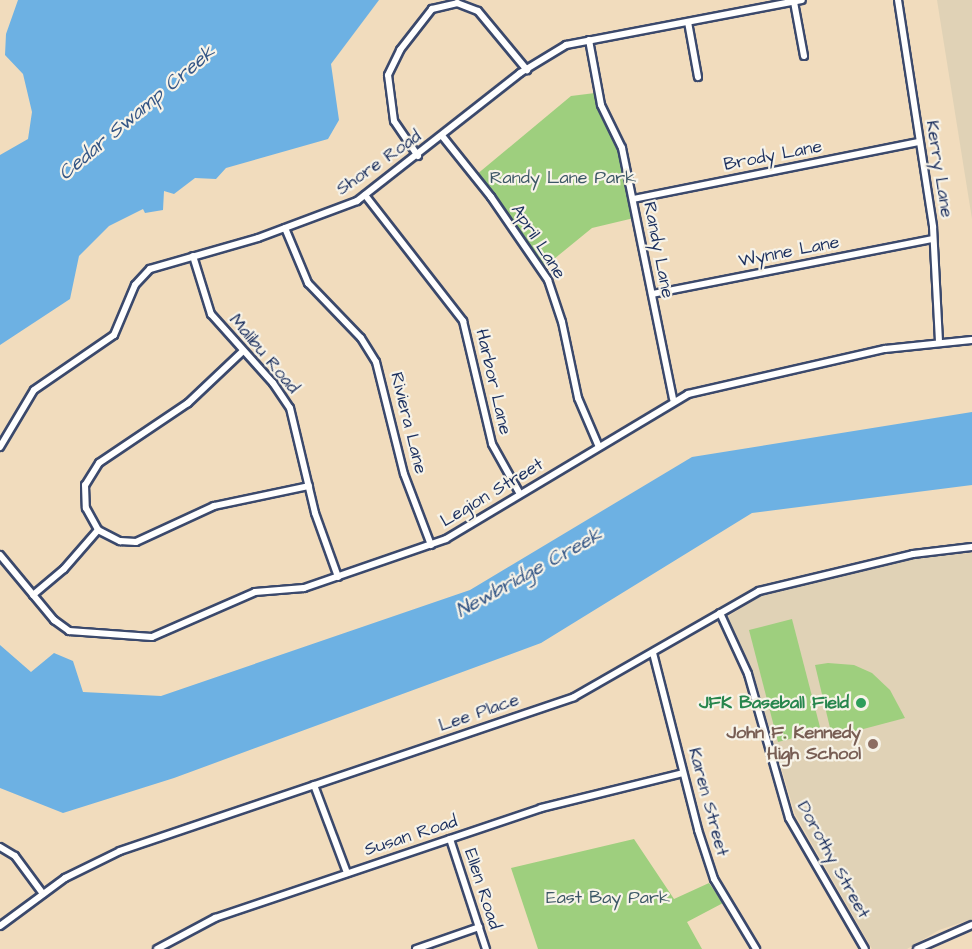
<!DOCTYPE html>
<style>
body{margin:0}
#map{position:relative;width:972px;height:949px;overflow:hidden;background:#f1dcbd;font-family:"Architects Daughter",sans-serif}
div>[style]{position:absolute}
.built>*{inset:0;background:#e0d2b6}
.green>*{inset:0;background:#9ecf7e}
.water>*{inset:0;background:#6db1e3}
.roads{filter:drop-shadow(2px 0 #3b496c) drop-shadow(-2px 0 #3b496c) drop-shadow(0 2px #3b496c) drop-shadow(0 -2px #3b496c)}
.street>*{height:6px;margin:-3px;padding:0 3px;transform-origin:3px;border-radius:3px;background:#fff}
.dots>*{width:16px;height:16px;translate:-50% -50%;box-sizing:border-box;border:3px solid #f7f3e8;border-radius:50%}
span{translate:-50% -50%;white-space:nowrap;text-align:center;line-height:1.15;-webkit-text-stroke:4.5px #f7f3e8;paint-order:stroke}
.street-label{font-size:18px;color:#1b2f5e}
.park-label{font-size:18px;color:#3c5766}
.leisure-label{font-size:18px;color:#27864d;font-weight:700}
.right{translate:-100% -50%;text-align:right}
.education-label{font-size:18px;color:#785e54;font-weight:700}
.water-label{font-size:20px;color:#345686;font-style:italic}
</style>
<div id="map">
<div class="built">
<i style="clip-path:polygon(937px 0,972px 0,972px 219px)"></i>
<i style="clip-path:polygon(972px 553px,972px 919px,939px 930px,907px 949px,872px 949px,795px 814px,753px 673px,727px 617px,764px 594px,918px 557px)"></i>
</div>
<div class="green">
<i style="clip-path:polygon(595px 93px,621px 149px,634px 218px,592px 228px,543px 268px,476px 175px,571px 96px)"></i>
<i style="clip-path:polygon(792px 619px,821px 731px,778px 742px,749px 630px)"></i>
<i style="clip-path:polygon(828px 663px,854px 665px,872px 673px,890px 690px,905px 718px,837px 736px,831px 732px,815px 665px)"></i>
<i style="clip-path:polygon(634px 839px,674px 899px,709px 883px,723px 903px,687px 922px,702px 949px,538px 949px,511px 868px)"></i>
</div>
<div class="water">
<i style="clip-path:polygon(18px 0,379px 0,331px 64px,339px 120px,328px 139px,226px 168px,216px 179px,195px 178px,174px 194px,164px 191px,163px 210px,145px 213px,143px 209px,109px 226px,79px 256px,70px 299px,0 345px,0 155px,28px 139px,32px 112px,23px 74px,5px 55px,6px 34px)"></i>
<i style="clip-path:polygon(972px 412px,972px 485px,752px 513px,541px 643px,174px 778px,63px 813px,0 788px,0 645px,31px 672px,54px 653px,73px 661px,83px 692px,161px 696px,470px 590px,692px 457px)"></i>
</div>
<div class="roads">
<div class="street">
<i style="left:898px;top:0;width:230px;rotate:81.2deg"></i>
<i style="left:933px;top:227px;width:116px;rotate:87deg"></i>
<i style="left:794px;top:2px;width:55px;rotate:79.5deg"></i>
<i style="left:688px;top:22px;width:56px;rotate:79.7deg"></i>
<i style="left:589px;top:40px;width:66px;rotate:79.5deg"></i>
<i style="left:601px;top:105px;width:48px;rotate:64deg"></i>
<i style="left:622px;top:148px;width:256px;rotate:78.5deg"></i>
<i style="left:443px;top:137px;width:77px;rotate:51.3deg"></i>
<i style="left:491px;top:197px;width:101px;rotate:55.5deg"></i>
<i style="left:548px;top:280px;width:44px;rotate:71.6deg"></i>
<i style="left:562px;top:322px;width:78px;rotate:78.1deg"></i>
<i style="left:578px;top:398px;width:53px;rotate:66.8deg"></i>
<i style="left:418px;top:156px;width:42px;rotate:-124.4deg"></i>
<i style="left:394px;top:121px;width:46px;rotate:-97.4deg"></i>
<i style="left:388px;top:75px;width:28px;rotate:-64deg"></i>
<i style="left:400px;top:50px;width:52px;rotate:-52deg"></i>
<i style="left:432px;top:9px;width:26px;rotate:-13deg"></i>
<i style="left:457px;top:3px;width:22px;rotate:21deg"></i>
<i style="left:478px;top:11px;width:77px;rotate:50.3deg"></i>
<i style="left:365px;top:195px;width:160px;rotate:52.1deg"></i>
<i style="left:463px;top:321px;width:126px;rotate:76.7deg"></i>
<i style="left:492px;top:444px;width:57px;rotate:60.8deg"></i>
<i style="left:633px;top:199px;width:292px;rotate:-11.3deg"></i>
<i style="left:285px;top:228px;width:60px;rotate:67.3deg"></i>
<i style="left:308px;top:283px;width:76px;rotate:46.1deg"></i>
<i style="left:361px;top:338px;width:28px;rotate:58deg"></i>
<i style="left:376px;top:362px;width:115px;rotate:76deg"></i>
<i style="left:404px;top:474px;width:76px;rotate:69.2deg"></i>
<i style="left:193px;top:256px;width:61px;rotate:72.8deg"></i>
<i style="left:211px;top:314px;width:93px;rotate:48.1deg"></i>
<i style="left:273px;top:383px;width:30px;rotate:56deg"></i>
<i style="left:290px;top:408px;width:108px;rotate:76.6deg"></i>
<i style="left:315px;top:513px;width:68px;rotate:70.2deg"></i>
<i style="left:652px;top:294px;width:286px;rotate:-11.1deg"></i>
<i style="left:243px;top:351px;width:76px;rotate:136.6deg"></i>
<i style="left:188px;top:403px;width:107px;rotate:146deg"></i>
<i style="left:99px;top:463px;width:26px;rotate:122deg"></i>
<i style="left:85px;top:485px;width:23px;rotate:88deg"></i>
<i style="left:86px;top:508px;width:25px;rotate:61deg"></i>
<i style="left:98px;top:530px;width:25px;rotate:27deg"></i>
<i style="left:120px;top:541px;width:16px;rotate:4deg"></i>
<i style="left:136px;top:542px;width:86px;rotate:-24.8deg"></i>
<i style="left:214px;top:506px;width:97px;rotate:-11.9deg"></i>
<i style="left:0;top:447px;width:66px;rotate:-59.2deg"></i>
<i style="left:34px;top:390px;width:97px;rotate:-34.5deg"></i>
<i style="left:114px;top:335px;width:54px;rotate:-67.2deg"></i>
<i style="left:135px;top:285px;width:22px;rotate:-47deg"></i>
<i style="left:150px;top:269px;width:112px;rotate:-16deg"></i>
<i style="left:258px;top:238px;width:106px;rotate:-20.5deg"></i>
<i style="left:357px;top:201px;width:207px;rotate:-38.1deg"></i>
<i style="left:520px;top:73px;width:54px;rotate:-31.3deg"></i>
<i style="left:566px;top:45px;width:240px;rotate:-10.8deg"></i>
<i style="left:0;top:555px;width:85px;rotate:50.3deg"></i>
<i style="left:54px;top:620px;width:19px;rotate:36deg"></i>
<i style="left:69px;top:631px;width:83px;rotate:4.1deg"></i>
<i style="left:152px;top:637px;width:112px;rotate:-23.6deg"></i>
<i style="left:255px;top:592px;width:49px;rotate:-4.7deg"></i>
<i style="left:304px;top:588px;width:150px;rotate:-19deg"></i>
<i style="left:446px;top:539px;width:282px;rotate:-30.9deg"></i>
<i style="left:688px;top:394px;width:202px;rotate:-12.9deg"></i>
<i style="left:885px;top:349px;width:87px;rotate:-5.9deg"></i>
<i style="left:33px;top:595px;width:40px;rotate:-40deg"></i>
<i style="left:64px;top:569px;width:52px;rotate:-48.9deg"></i>
<i style="left:720px;top:613px;width:67px;rotate:65.3deg"></i>
<i style="left:748px;top:674px;width:150px;rotate:74.1deg"></i>
<i style="left:789px;top:818px;width:151px;rotate:59.9deg"></i>
<i style="left:653px;top:653px;width:183px;rotate:75.7deg"></i>
<i style="left:698px;top:830px;width:52px;rotate:71.9deg"></i>
<i style="left:714px;top:879px;width:82px;rotate:59deg"></i>
<i style="left:314px;top:785px;width:94px;rotate:69.4deg"></i>
<i style="left:450px;top:839px;width:116px;rotate:71.9deg"></i>
<i style="left:0;top:847px;width:17px;rotate:31deg"></i>
<i style="left:15px;top:856px;width:47px;rotate:53.6deg"></i>
<i style="left:0;top:926px;width:81px;rotate:-36.4deg"></i>
<i style="left:65px;top:878px;width:61px;rotate:-26.1deg"></i>
<i style="left:120px;top:851px;width:479px;rotate:-18.7deg"></i>
<i style="left:574px;top:697px;width:213px;rotate:-29.8deg"></i>
<i style="left:759px;top:591px;width:158px;rotate:-13.5deg"></i>
<i style="left:913px;top:554px;width:59px;rotate:-6.8deg"></i>
<i style="left:157px;top:949px;width:66px;rotate:-28.1deg"></i>
<i style="left:215px;top:918px;width:344px;rotate:-18.6deg"></i>
<i style="left:541px;top:808px;width:146px;rotate:-13.8deg"></i>
<i style="left:416px;top:949px;width:67px;rotate:-19.2deg"></i>
<i style="left:917px;top:949px;width:60px;rotate:-23.6deg"></i>
</div>
</div>
<div class="dots">
<i style="left:861px;top:703px;background:#2e9e5b"></i>
<i style="left:873px;top:744px;background:#8d6e63"></i>
</div>
<div class="street-label">
<span style="left:773px;top:156px;rotate:-11deg">Brody Lane</span>
<span style="left:379px;top:163px;rotate:-35deg">Shore Road</span>
<span style="left:939px;top:169px;rotate:81deg">Kerry Lane</span>
<span style="left:538px;top:242px;rotate:57deg">April Lane</span>
<span style="left:658px;top:250px;rotate:79deg">Randy Lane</span>
<span style="left:789px;top:252px;rotate:-11deg">Wynne Lane</span>
<span style="left:264px;top:354px;rotate:50deg">Malibu Road</span>
<span style="left:493px;top:382px;rotate:77deg">Harbor Lane</span>
<span style="left:408px;top:423px;rotate:76deg">Riviera Lane</span>
<span style="left:492px;top:493px;rotate:-31deg">Legion Street</span>
<span style="left:479px;top:713px;rotate:-19deg">Lee Place</span>
<span style="left:708px;top:802px;rotate:75deg">Karen Street</span>
<span style="left:411px;top:836px;rotate:-18deg">Susan Road</span>
<span style="left:833px;top:860px;rotate:61deg">Dorothy Street</span>
<span style="left:482px;top:889px;rotate:72deg">Ellen Road</span>
</div>
<div class="park-label">
<span style="left:563px;top:178px">Randy Lane Park</span>
<span style="left:608px;top:898px">East Bay Park</span>
</div>
<div class="leisure-label">
<span class="right" style="left:849px;top:703px">JFK Baseball Field</span>
</div>
<div class="education-label">
<span class="right" style="left:861px;top:744px">John F. Kennedy<br>High School</span>
</div>
<div class="water-label">
<span style="left:137px;top:113px;rotate:-40deg">Cedar Swamp Creek</span>
<span style="left:529px;top:573px;rotate:-29deg">Newbridge Creek</span>
</div>
</div>
